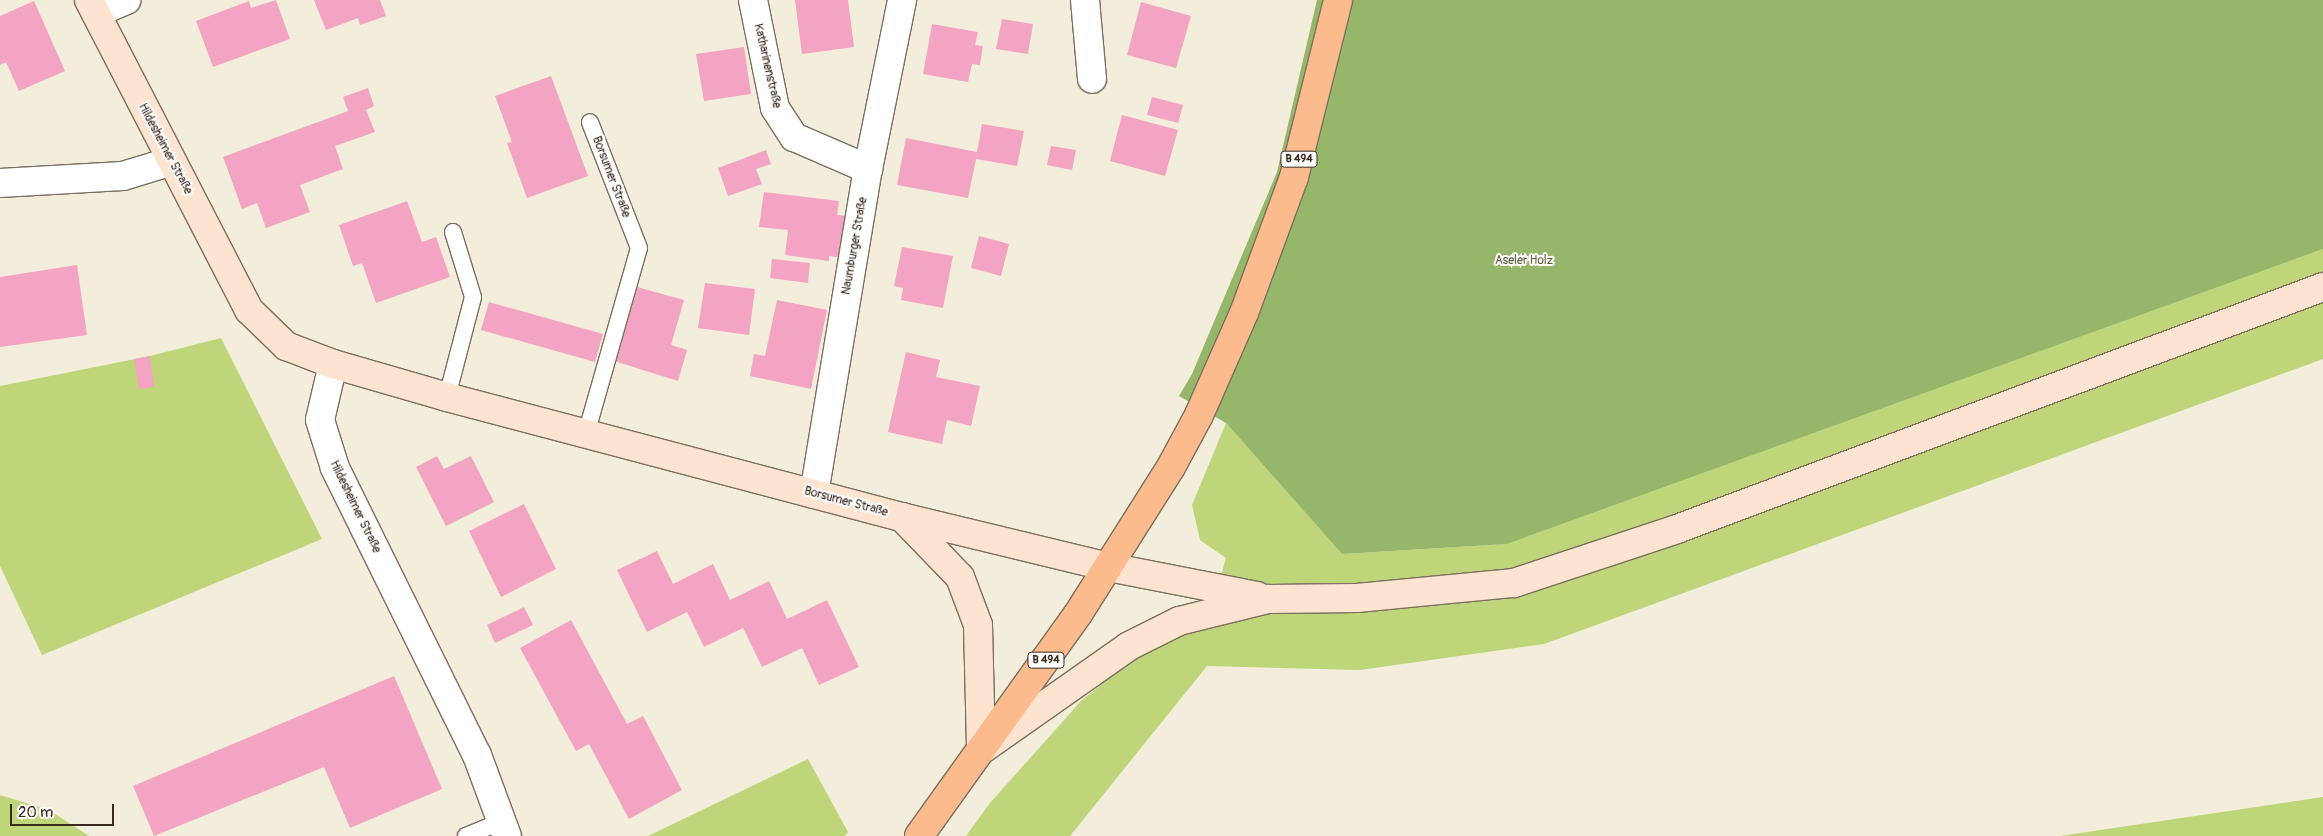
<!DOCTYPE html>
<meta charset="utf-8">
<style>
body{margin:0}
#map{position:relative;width:2323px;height:836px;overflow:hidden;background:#f3eedc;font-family:Pangolin,sans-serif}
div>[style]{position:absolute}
.green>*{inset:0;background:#bed579}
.forest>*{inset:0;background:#96b669}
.building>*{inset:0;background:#f3a4c2}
.roads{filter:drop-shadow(1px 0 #7b6f60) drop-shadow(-1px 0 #7b6f60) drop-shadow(0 1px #7b6f60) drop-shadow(0 -1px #7b6f60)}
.lane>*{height:16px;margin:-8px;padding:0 8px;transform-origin:8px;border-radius:8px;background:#fff}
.street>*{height:28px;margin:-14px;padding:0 14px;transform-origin:14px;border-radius:14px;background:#fff}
.secondary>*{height:28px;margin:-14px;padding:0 14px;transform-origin:14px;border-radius:14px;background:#fde4d1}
.primary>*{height:28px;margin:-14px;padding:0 14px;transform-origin:14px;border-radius:14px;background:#fbbb8d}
span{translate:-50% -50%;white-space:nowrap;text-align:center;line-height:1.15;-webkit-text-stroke:4px #fff;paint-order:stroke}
.shield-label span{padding:1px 4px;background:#fff;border:1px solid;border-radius:4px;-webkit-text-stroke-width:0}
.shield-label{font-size:11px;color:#3b2a1e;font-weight:700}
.street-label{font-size:12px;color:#3b2a1e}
.park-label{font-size:12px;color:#625d39}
.scale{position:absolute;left:10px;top:804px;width:104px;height:22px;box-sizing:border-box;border:2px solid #3b2a1e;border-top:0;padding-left:6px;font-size:15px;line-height:18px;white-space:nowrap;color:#3b2a1e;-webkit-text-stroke:4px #fff;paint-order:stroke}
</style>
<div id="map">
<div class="green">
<i style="clip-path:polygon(2323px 249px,2323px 359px,1544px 644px,1360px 670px,1207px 666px,1070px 836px,966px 836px,990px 803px,1081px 701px,1140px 653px,1207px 625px,1226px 558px,1200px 540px,1192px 505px,1226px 423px,1342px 554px,1507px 544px)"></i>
<i style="clip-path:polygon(221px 338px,322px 539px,42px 655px,0 566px,0 386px,150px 356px)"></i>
<i style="clip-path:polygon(808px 759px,848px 832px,845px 836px,648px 836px)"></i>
<i style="clip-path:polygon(0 795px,49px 810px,89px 836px,0 836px)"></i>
<i style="clip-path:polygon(2323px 797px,2323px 836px,2060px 836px)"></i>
</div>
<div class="forest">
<i style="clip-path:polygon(1317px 0,2323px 0,2323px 249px,1507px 544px,1342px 554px,1226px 423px,1179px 396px,1192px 374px,1277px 172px)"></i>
</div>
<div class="building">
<i style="clip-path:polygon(276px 0,290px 39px,213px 67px,196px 21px,249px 1px,251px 8px)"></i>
<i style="clip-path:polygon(314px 0,380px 0,386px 16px,360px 25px,358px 18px,326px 30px)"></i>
<i style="clip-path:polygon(795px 0,848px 0,854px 47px,802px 54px)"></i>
<i style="clip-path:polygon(34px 1px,65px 71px,19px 91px,6px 62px,0 65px,0 16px)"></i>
<i style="clip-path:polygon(1141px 2px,1191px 16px,1176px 68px,1127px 55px)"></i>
<i style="clip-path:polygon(1002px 19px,1033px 24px,1028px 54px,996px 49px)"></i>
<i style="clip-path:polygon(932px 24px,978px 32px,975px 45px,983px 46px,980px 65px,972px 64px,968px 82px,923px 74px)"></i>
<i style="clip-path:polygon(744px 47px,751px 94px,704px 101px,696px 54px)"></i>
<i style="clip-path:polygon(551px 76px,588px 176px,527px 198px,507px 143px,512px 142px,495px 96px)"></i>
<i style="clip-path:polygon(368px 88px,374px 106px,366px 110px,375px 132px,335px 146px,343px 169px,300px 185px,310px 212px,266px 228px,257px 203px,242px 209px,223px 157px,348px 111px,343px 97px)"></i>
<i style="clip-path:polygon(1152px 97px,1183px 105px,1178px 123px,1147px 115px)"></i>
<i style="clip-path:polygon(1122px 115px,1178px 130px,1165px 176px,1110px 161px)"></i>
<i style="clip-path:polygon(982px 124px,1024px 131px,1017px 166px,976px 159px,968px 198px,897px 185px,906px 138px,977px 152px)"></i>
<i style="clip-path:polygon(1051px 146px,1076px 150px,1072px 170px,1047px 165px)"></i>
<i style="clip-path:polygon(766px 150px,771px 164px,756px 169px,762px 184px,728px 196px,718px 168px)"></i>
<i style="clip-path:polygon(764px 192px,839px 201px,837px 215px,848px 216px,843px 258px,829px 256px,829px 261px,785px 255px,788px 230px,759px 227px)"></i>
<i style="clip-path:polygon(407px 201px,422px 242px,436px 237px,450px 277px,376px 303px,362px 263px,353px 266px,339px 225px)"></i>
<i style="clip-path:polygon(979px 236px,1009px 244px,1001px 276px,971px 268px)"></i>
<i style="clip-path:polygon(902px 247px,953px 256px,943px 308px,901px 300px,903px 288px,894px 286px)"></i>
<i style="clip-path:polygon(772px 259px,810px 263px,808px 283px,770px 278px)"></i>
<i style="clip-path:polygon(77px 265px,87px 335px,0 347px,0 277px)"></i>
<i style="clip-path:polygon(705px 283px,755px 289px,749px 335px,698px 328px)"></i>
<i style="clip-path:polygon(637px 287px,684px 300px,671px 345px,687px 350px,678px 381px,614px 361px)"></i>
<i style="clip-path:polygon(777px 300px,827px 310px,811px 389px,750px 376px,754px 354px,765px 356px)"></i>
<i style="clip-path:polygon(489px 302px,603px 334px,595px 362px,481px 330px)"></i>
<i style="clip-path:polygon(906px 352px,940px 360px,936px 377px,980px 386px,971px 426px,947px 420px,942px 444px,888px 432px)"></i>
<i style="clip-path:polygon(150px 356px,154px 387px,139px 389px,134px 359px)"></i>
<i style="clip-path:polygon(437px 456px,444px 469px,471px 456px,494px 502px,446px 526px,416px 467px)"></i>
<i style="clip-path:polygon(524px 504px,556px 569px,501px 597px,469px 531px)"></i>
<i style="clip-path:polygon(657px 551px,673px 584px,713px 564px,730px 600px,769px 581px,787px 619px,827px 600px,859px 667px,819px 685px,802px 648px,762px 667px,743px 628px,704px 647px,687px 612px,647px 632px,617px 570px)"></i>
<i style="clip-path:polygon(524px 607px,533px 625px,495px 643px,487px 625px)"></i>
<i style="clip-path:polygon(571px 620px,627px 724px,643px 716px,682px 790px,629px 819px,589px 744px,576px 751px,520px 648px)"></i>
<i style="clip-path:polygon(394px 676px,442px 789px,350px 828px,324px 767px,154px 836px,133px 786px)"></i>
</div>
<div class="roads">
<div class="lane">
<i style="left:447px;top:397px;width:103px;rotate:-75.4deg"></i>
<i style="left:473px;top:297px;width:68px;rotate:-107.1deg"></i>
<i style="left:586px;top:434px;width:193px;rotate:-74.1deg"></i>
<i style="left:639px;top:248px;width:135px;rotate:-111.3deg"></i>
<i style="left:466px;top:836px;width:40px;rotate:-22deg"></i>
</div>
<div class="street">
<i style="left:753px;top:0;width:110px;rotate:78.5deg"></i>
<i style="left:775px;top:108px;width:35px;rotate:57deg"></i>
<i style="left:794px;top:137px;width:81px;rotate:23.4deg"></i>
<i style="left:1085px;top:0;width:79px;rotate:84.9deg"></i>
<i style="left:96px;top:13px;width:33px;rotate:-23deg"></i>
<i style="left:0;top:183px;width:123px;rotate:-3.3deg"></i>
<i style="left:123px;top:176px;width:51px;rotate:-17deg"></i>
<i style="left:333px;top:364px;width:57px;rotate:103.1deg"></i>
<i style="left:320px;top:420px;width:50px;rotate:72.6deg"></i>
<i style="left:335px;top:468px;width:320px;rotate:63.7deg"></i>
<i style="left:477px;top:755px;width:86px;rotate:69.7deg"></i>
<i style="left:814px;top:494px;width:329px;rotate:-80.6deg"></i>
<i style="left:868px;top:169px;width:172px;rotate:-78.6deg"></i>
</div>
<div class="secondary">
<i style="left:89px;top:0;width:349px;rotate:62.7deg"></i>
<i style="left:249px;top:310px;width:52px;rotate:44.2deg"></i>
<i style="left:286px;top:346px;width:50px;rotate:21deg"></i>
<i style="left:333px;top:364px;width:119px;rotate:16.1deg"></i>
<i style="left:447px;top:397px;width:471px;rotate:14.8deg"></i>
<i style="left:902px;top:517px;width:212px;rotate:13.6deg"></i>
<i style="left:1108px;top:567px;width:152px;rotate:11deg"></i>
<i style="left:902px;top:517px;width:83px;rotate:46deg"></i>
<i style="left:960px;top:577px;width:51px;rotate:69.4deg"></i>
<i style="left:978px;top:625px;width:125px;rotate:88.6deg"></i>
<i style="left:984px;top:748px;width:177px;rotate:-35.1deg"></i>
<i style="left:1129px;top:646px;width:56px;rotate:-26.6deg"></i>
<i style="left:1179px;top:621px;width:92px;rotate:-13.9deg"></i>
<i style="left:1268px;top:599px;width:89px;rotate:-0.6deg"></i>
<i style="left:1357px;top:598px;width:158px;rotate:-5.5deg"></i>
<i style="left:1514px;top:583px;width:172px;rotate:-18.3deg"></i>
<i style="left:1677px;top:529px;width:690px;rotate:-20.54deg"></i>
</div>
<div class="primary">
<i style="left:919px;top:836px;width:273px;rotate:-54.4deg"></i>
<i style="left:1078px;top:614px;width:174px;rotate:-57.7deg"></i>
<i style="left:1171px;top:467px;width:59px;rotate:-61.7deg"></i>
<i style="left:1199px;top:415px;width:111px;rotate:-66.2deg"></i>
<i style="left:1244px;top:313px;width:145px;rotate:-69.8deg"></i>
<i style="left:1294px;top:177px;width:182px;rotate:-76deg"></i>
</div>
</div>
<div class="shield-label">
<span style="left:1299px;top:159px">B 494</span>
<span style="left:1046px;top:660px">B 494</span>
</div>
<div class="street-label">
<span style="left:767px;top:66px;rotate:77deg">Katharinenstraße</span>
<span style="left:165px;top:149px;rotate:62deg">Hildesheimer Straße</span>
<span style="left:611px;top:177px;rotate:69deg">Borsumer Straße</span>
<span style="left:855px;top:246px;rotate:-80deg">Naumburger Straße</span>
<span style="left:846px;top:502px;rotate:15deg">Borsumer Straße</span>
<span style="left:355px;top:507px;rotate:64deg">Hildesheimer Straße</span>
</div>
<div class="park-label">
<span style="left:1524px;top:261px">Aseler Holz</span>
</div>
<div class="scale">20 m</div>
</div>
